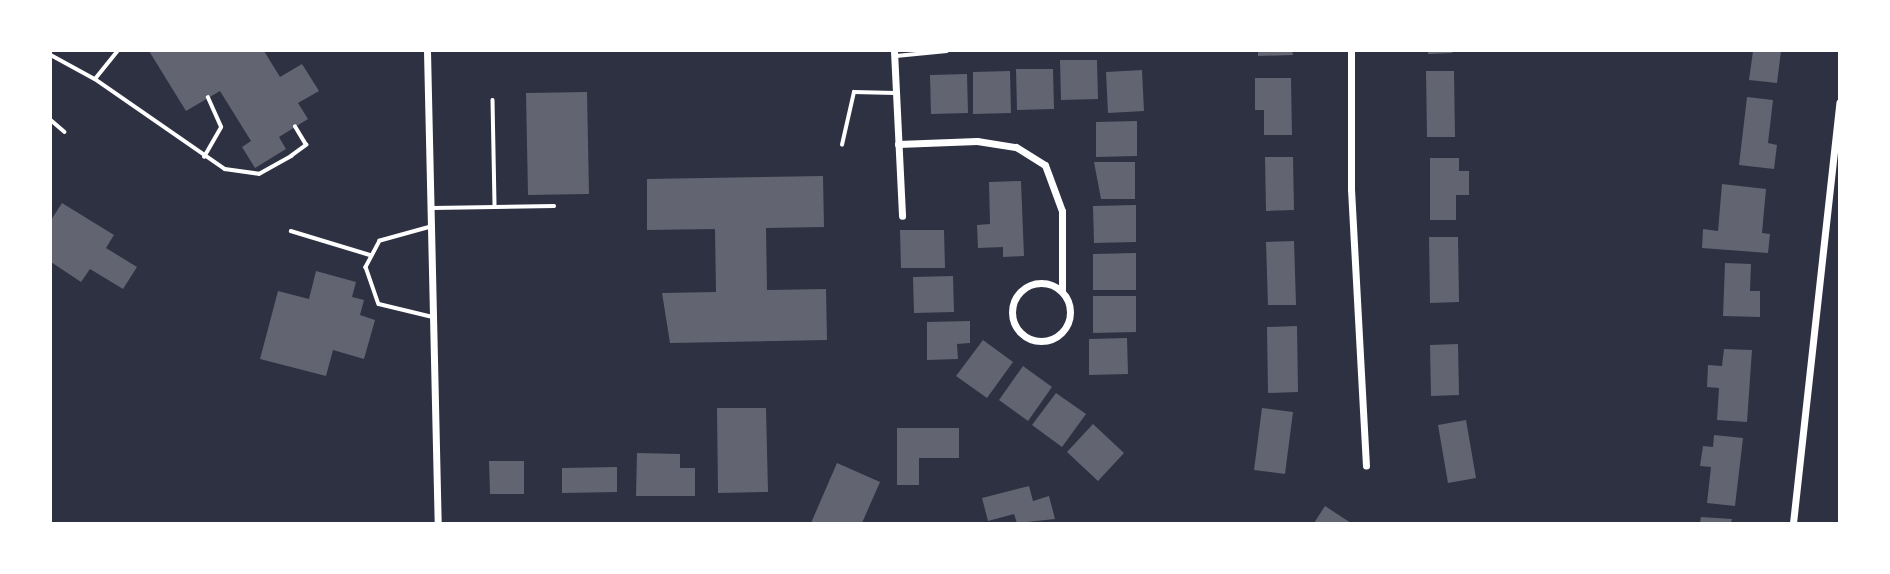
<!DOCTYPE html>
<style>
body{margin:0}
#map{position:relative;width:1890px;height:574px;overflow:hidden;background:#2d3142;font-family:Raleway,sans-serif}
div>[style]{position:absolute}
.building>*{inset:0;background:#626471}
.service>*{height:3.5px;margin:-1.75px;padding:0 1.75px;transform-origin:1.75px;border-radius:1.75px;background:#fff}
.minor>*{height:7px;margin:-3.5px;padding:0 3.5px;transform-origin:3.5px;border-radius:3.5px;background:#fff}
.minor>.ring{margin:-3.5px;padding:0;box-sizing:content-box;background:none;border:7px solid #fff;border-radius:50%}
span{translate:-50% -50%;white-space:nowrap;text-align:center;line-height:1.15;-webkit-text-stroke:5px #fff;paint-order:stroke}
.frame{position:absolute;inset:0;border:52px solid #fff;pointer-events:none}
</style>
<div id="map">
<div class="building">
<i style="clip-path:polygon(149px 51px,264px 51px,280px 77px,302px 64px,319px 91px,298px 103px,308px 119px,279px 137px,286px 149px,255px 168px,242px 147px,251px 141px,220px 91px,186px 111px)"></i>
<i style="clip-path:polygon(1258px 51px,1292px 51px,1293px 55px,1258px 56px)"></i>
<i style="clip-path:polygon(1428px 51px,1452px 51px,1452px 53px,1428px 54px)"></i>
<i style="clip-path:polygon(1753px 51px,1781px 51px,1777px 83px,1749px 80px)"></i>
<i style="clip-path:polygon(1060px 60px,1097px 60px,1098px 99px,1061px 100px)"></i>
<i style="clip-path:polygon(1016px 69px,1053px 69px,1054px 109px,1017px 110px)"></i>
<i style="clip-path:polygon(1142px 70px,1144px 111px,1108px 113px,1106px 72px)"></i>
<i style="clip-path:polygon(1010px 71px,1011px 113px,973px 114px,973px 72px)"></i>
<i style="clip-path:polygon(1426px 71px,1454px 71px,1455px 137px,1427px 137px)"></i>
<i style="clip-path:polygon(967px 74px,968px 113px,931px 114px,930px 75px)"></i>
<i style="clip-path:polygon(1255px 78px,1291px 78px,1292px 135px,1264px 135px,1264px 110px,1255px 110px)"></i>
<i style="clip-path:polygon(587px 92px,589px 194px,528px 195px,526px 93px)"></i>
<i style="clip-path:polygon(1747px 97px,1773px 100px,1768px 143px,1777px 145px,1774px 169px,1739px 165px)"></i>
<i style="clip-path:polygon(1137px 121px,1137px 156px,1096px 157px,1096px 122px)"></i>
<i style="clip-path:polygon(1265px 157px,1293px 157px,1294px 210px,1266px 211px)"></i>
<i style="clip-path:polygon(1430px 158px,1459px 158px,1459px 171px,1469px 171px,1469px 195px,1456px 195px,1456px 220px,1430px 220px)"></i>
<i style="clip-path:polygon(1094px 162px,1135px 162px,1135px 199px,1101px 199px)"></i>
<i style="clip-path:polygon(823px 176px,824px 227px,766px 228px,767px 290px,826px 289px,827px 340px,670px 343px,662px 293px,716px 292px,715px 229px,647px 230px,647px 179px)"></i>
<i style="clip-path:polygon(1021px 181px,1024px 256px,1003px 257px,1003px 247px,978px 248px,977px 225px,990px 224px,989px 182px)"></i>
<i style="clip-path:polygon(1722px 184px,1766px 189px,1762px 233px,1770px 234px,1768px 253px,1702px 248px,1703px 229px,1718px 231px)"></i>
<i style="clip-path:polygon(62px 203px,114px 235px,106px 248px,137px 267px,123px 289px,90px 269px,81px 282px,51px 262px,51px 220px)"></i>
<i style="clip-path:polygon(1136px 205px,1136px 242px,1094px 243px,1093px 206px)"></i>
<i style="clip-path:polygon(900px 230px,944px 230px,945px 268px,901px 268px)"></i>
<i style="clip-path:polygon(1429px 237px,1458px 237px,1459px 302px,1430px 303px)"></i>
<i style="clip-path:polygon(1294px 241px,1296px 305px,1268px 305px,1266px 242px)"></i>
<i style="clip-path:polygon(1136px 253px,1136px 290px,1093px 290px,1093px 254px)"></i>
<i style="clip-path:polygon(1725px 263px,1751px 264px,1750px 291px,1760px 291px,1760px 317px,1723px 316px)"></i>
<i style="clip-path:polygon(316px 271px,356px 282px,352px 297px,364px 300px,360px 315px,375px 320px,364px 359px,333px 350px,326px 376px,260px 359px,278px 291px,309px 299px)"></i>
<i style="clip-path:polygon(953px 276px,954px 312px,914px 313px,913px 277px)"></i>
<i style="clip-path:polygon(1093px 296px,1136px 296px,1136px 332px,1093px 333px)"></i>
<i style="clip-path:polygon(970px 321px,970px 343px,957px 344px,958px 359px,927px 360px,927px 322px)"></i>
<i style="clip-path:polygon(1297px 326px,1298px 392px,1268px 393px,1267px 327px)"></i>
<i style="clip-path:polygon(1127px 338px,1128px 374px,1089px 375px,1089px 339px)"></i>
<i style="clip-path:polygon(983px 340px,1013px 362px,987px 398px,956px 376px)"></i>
<i style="clip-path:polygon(1458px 344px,1459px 395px,1431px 396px,1430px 345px)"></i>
<i style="clip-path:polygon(1724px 349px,1752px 350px,1747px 422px,1717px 420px,1719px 388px,1707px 387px,1708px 365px,1722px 366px)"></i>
<i style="clip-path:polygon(1023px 366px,1052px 387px,1028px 421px,999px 400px)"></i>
<i style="clip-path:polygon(1056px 393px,1086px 414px,1062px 447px,1032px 425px)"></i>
<i style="clip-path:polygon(717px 408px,766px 408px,768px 492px,718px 493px)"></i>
<i style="clip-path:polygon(1262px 408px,1293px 412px,1285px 474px,1254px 470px)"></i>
<i style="clip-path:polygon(1466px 420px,1476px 478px,1448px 483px,1438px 425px)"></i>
<i style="clip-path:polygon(1093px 424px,1124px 453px,1098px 481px,1067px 452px)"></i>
<i style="clip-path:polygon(897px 428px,959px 428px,959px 458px,919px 458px,919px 485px,897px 485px)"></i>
<i style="clip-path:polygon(1714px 435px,1743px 438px,1735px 506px,1707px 503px,1711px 467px,1700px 466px,1703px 446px,1713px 447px)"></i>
<i style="clip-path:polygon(637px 453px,680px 454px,680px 468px,695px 468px,695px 496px,636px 496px)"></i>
<i style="clip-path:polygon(489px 461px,524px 461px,524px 494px,490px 494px)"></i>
<i style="clip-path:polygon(837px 463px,880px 482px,862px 523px,811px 523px)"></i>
<i style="clip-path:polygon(617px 467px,617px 492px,562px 493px,562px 468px)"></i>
<i style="clip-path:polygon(1029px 486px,1033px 501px,1049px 496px,1055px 519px,1017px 523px,1014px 514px,988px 521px,982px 498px)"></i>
<i style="clip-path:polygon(1325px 506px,1351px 523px,1314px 523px)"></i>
<i style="clip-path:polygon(1701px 517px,1732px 519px,1731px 523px,1700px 523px)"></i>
</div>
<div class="service">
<i style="left:51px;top:55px;width:50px;rotate:28.6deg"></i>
<i style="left:95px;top:79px;width:36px;rotate:-51deg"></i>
<i style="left:896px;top:56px;width:51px;rotate:-5.6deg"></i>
<i style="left:95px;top:79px;width:158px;rotate:34.7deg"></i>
<i style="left:225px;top:169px;width:34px;rotate:8deg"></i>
<i style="left:259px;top:174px;width:37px;rotate:-29deg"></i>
<i style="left:291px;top:156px;width:19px;rotate:-36deg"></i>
<i style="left:306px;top:145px;width:21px;rotate:-121deg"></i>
<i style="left:493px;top:100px;width:107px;rotate:88.9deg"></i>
<i style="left:51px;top:120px;width:18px;rotate:41deg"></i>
<i style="left:842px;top:145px;width:54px;rotate:-77.2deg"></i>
<i style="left:854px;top:92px;width:41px;rotate:1.4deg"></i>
<i style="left:204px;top:157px;width:34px;rotate:-60deg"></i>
<i style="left:221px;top:127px;width:32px;rotate:-114deg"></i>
<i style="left:433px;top:208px;width:121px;rotate:-0.9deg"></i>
<i style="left:431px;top:227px;width:53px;rotate:164.6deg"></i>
<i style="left:380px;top:241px;width:30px;rotate:118deg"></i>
<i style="left:366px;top:267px;width:39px;rotate:71deg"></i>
<i style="left:379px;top:304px;width:56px;rotate:13.5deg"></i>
<i style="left:291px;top:231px;width:83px;rotate:16.9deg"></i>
</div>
<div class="minor">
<i style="left:427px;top:51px;width:472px;rotate:88.7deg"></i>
<i style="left:894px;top:51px;width:165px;rotate:87.2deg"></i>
<i style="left:1351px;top:51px;width:138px;rotate:90deg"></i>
<i style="left:1351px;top:189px;width:277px;rotate:86.9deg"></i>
<i style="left:898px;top:144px;width:79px;rotate:-2.2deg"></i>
<i style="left:977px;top:141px;width:39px;rotate:9deg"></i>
<i style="left:1016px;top:147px;width:34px;rotate:32deg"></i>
<i style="left:1045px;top:165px;width:49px;rotate:69.7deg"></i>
<i style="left:1062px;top:211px;width:80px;rotate:90deg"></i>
<i class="ring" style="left:1012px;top:283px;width:51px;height:51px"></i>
<i style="left:1793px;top:523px;width:423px;rotate:-83.7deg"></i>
</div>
<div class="frame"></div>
</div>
